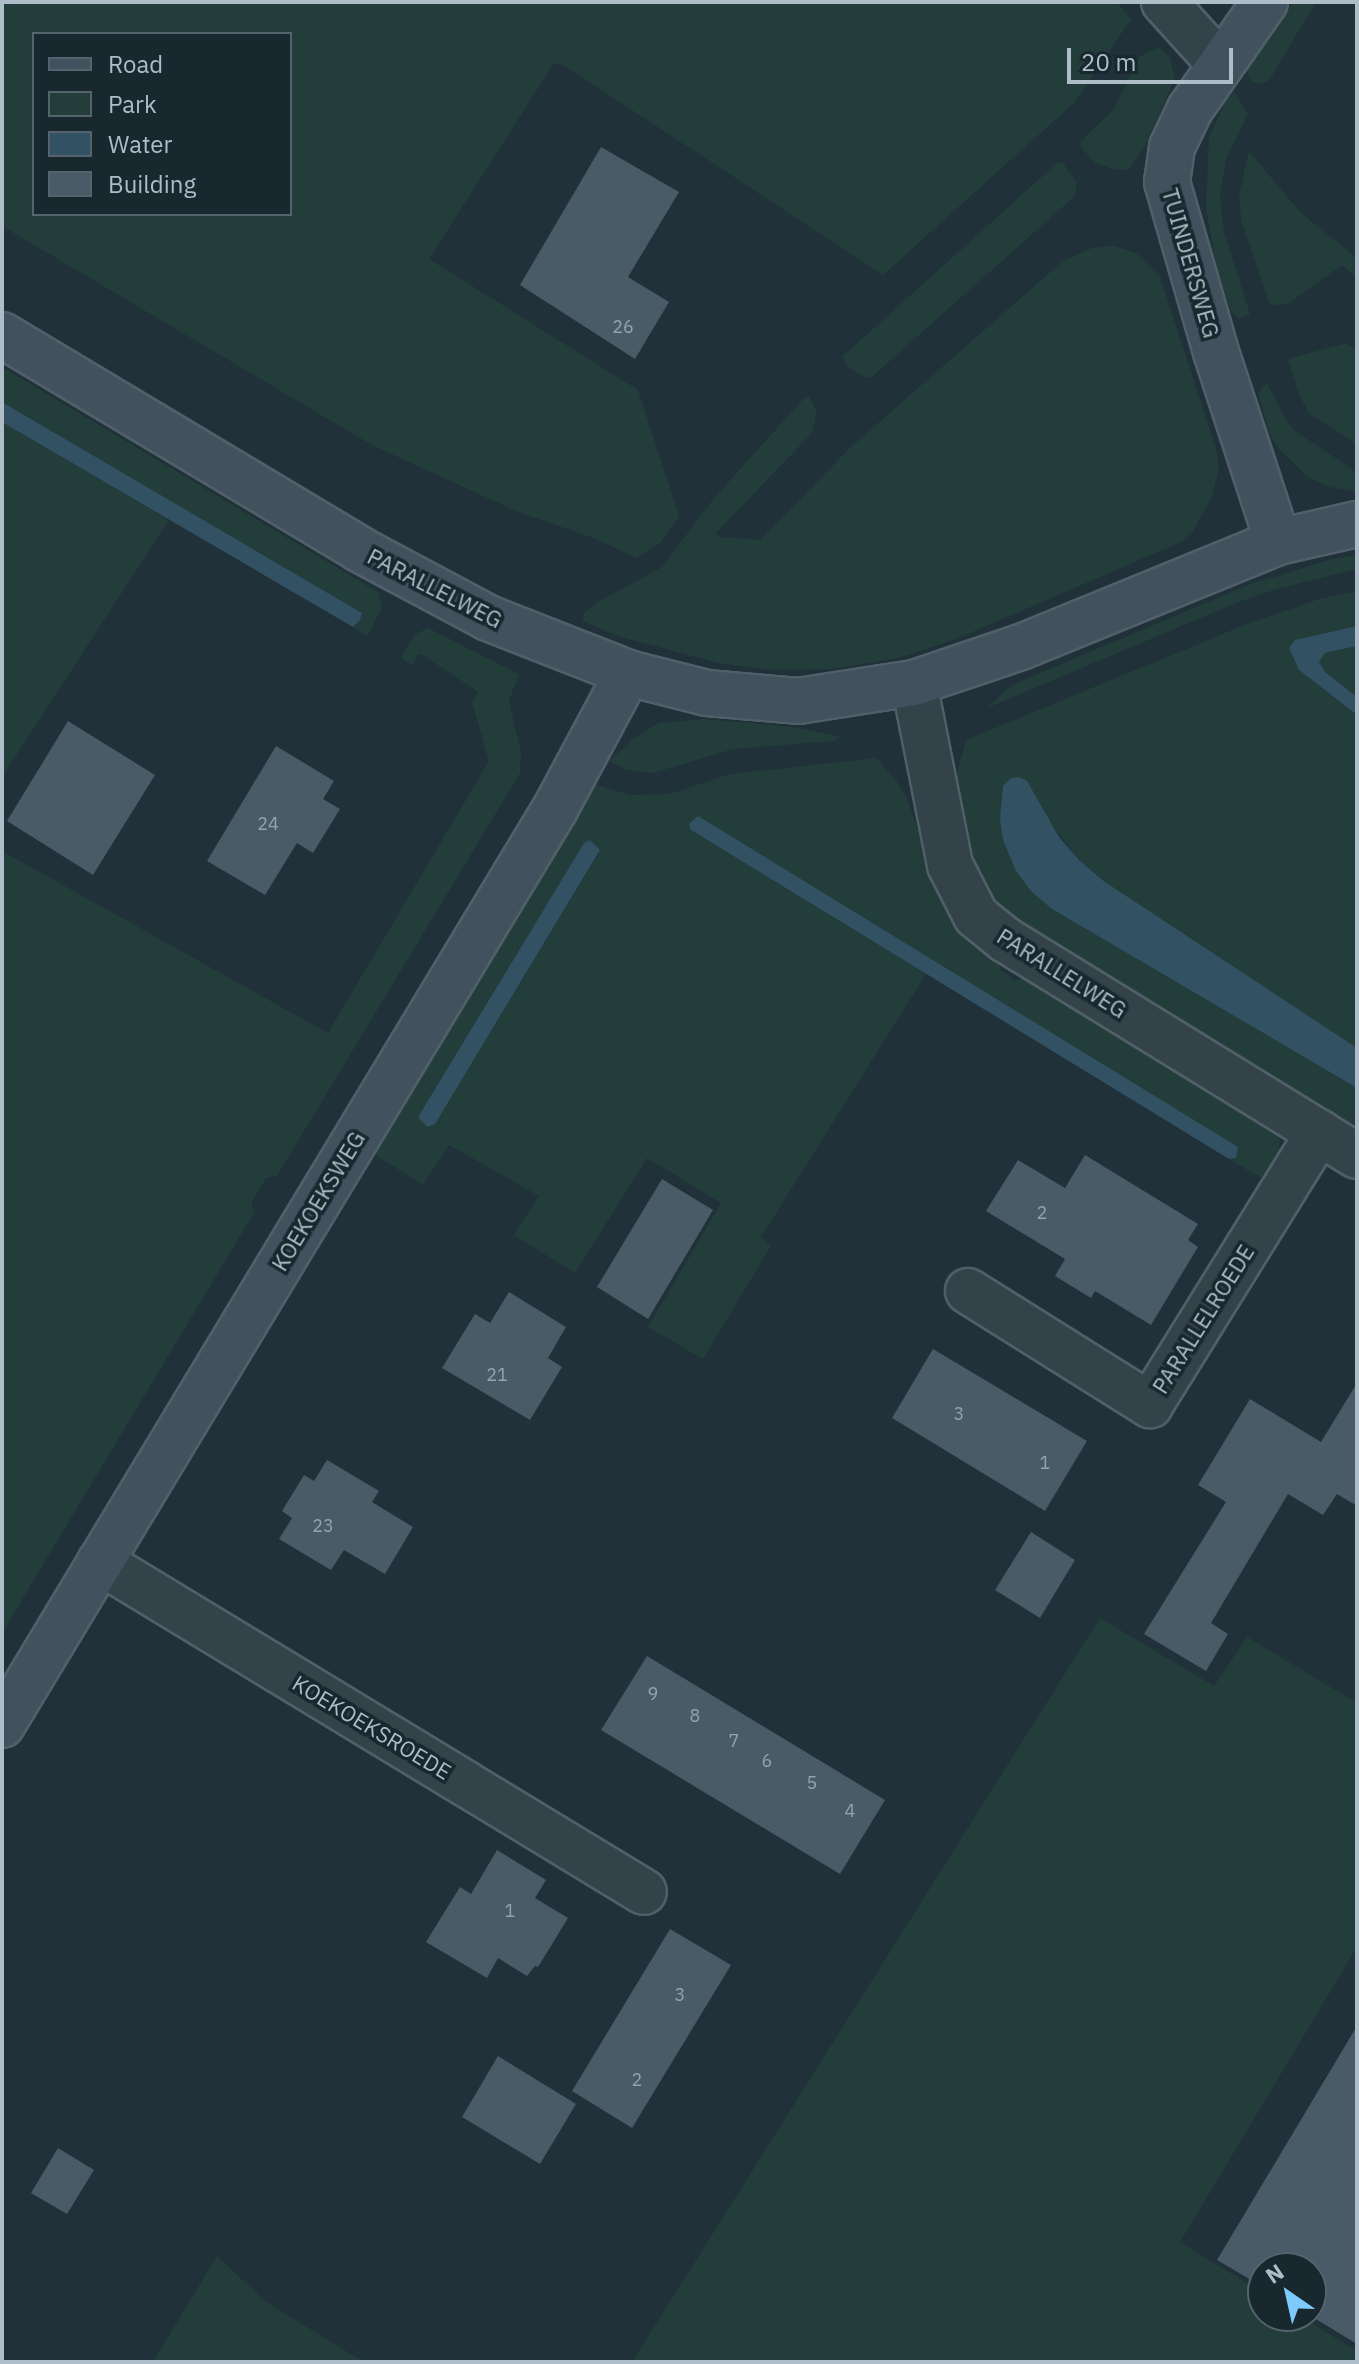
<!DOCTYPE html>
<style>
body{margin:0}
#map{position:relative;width:1359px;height:2364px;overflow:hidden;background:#20313a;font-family:"IBM Plex Sans",sans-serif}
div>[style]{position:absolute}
.green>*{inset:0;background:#233d3a}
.water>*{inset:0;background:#325163}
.building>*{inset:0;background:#485b66}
.roads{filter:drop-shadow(2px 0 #516068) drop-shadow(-2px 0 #516068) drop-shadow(0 2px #516068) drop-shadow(0 -2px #516068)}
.street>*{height:44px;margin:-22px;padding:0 22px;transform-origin:22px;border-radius:22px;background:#34424a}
.secondary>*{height:44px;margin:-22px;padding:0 22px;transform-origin:22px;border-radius:22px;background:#41525e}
span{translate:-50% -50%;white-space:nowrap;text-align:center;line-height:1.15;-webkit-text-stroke:7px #19272f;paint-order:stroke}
.number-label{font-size:18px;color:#94a4af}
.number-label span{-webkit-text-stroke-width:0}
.street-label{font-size:22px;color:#aebdc7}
.frame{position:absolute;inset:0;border:4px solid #aebdc7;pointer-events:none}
.legend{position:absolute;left:32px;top:32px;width:260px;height:184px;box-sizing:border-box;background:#19272f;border:2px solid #55636c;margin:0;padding:10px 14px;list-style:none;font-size:24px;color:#aebdc7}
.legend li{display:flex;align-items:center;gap:16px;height:40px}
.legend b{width:40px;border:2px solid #55636c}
.north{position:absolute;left:1247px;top:2252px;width:80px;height:80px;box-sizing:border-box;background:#19272f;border:2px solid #55636c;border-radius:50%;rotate:326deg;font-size:22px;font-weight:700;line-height:32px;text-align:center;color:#aebdc7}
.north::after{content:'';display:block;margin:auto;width:28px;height:36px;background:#7dcafd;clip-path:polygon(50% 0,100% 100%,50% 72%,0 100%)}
.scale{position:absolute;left:1067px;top:48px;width:166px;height:36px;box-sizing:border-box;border:4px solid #aebdc7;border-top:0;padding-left:10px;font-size:24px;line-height:28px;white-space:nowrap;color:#aebdc7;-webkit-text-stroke:6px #19272f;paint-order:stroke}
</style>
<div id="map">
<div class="green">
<i style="clip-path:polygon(evenodd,2px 2px,1117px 2px,1131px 19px,1075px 102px,883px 275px,565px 66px,554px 63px,429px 259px,638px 390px,679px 516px,661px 542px,637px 558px,591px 537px,518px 512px,372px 445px,2px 226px,2px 2px,34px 34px,290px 34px,290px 214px,34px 214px,34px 34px)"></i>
<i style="clip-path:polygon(1293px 2px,1316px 2px,1270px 79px,1263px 84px,1251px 81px,1246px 69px)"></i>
<i style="clip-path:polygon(1158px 47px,1170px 57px,1175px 79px,1145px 145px,1129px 170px,1113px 169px,1095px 163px,1080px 146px,1081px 141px,1114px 109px,1139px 57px)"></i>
<i style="clip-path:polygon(1234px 92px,1248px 114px,1226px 158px,1220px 197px,1224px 232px,1250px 314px,1239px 319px,1231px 311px,1217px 268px,1206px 208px,1209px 138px,1225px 102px)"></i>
<i style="clip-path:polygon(1249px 151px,1301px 213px,1357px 258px,1357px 278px,1342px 265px,1288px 304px,1270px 305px,1241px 220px,1239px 195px)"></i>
<i style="clip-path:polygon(1057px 163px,1063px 163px,1077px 183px,1075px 196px,873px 376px,865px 378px,846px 365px,843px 356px)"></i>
<i style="clip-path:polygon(1113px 246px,1136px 253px,1160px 277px,1216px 449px,1219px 468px,1212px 497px,1193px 531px,1181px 542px,956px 639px,899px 658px,832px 669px,771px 670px,719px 663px,621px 637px,582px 621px,584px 613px,598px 602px,662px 567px,715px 497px,805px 397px,809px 397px,817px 411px,812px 433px,716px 533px,719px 537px,760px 540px,852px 446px,1063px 261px,1092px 248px)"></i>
<i style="clip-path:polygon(1346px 343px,1357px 350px,1357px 444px,1310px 414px,1300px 397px,1288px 359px)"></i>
<i style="clip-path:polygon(2px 367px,378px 592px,382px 608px,367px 637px,353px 627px,362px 613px,2px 402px)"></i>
<i style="clip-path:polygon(1267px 383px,1283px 415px,1295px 431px,1352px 469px,1357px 475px,1357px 492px,1329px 487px,1308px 477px,1279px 449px,1269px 432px,1258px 393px)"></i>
<i style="clip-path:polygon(2px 422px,169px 520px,2px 777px)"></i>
<i style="clip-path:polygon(1357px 555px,1357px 569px,1276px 589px,1236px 603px,987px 708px,1012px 685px,1248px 585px,1332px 559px)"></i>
<i style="clip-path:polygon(1357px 591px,1357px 626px,1296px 640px,1299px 670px,1357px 715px,1357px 1048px,1131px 903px,1080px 861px,1042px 812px,1052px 909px,1357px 1088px,1357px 1143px,1026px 937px,985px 894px,971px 865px,953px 788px,966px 740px,1247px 624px,1319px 599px)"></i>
<i style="clip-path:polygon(428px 628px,519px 674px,509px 700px,521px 753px,520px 773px,277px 1176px,266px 1178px,251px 1204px,255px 1211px,2px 1633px,2px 851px,328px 1033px,489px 761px,472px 702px,478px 692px,421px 654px,417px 655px,413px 665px,401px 658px,414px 635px)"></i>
<i style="clip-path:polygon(1357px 646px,1357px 697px,1325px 672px,1319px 662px,1325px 653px)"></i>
<i style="clip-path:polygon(705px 719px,794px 727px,841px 737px,833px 741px,733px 749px,653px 773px,627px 770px,609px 761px,634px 738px,659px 723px)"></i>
<i style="clip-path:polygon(evenodd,876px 758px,896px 780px,908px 801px,929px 865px,998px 956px,1000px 969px,1015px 981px,1032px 974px,1280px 1130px,1279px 1150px,1261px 1178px,1229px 1159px,1236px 1158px,691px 830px,926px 974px,761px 1237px,771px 1246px,703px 1359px,648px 1327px,721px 1203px,647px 1158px,575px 1273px,514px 1235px,539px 1196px,449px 1145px,423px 1185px,374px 1154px,374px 1147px,590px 783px,630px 795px,670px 794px,730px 774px,876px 758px,590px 840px,600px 851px,435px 1123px,427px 1127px,418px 1117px,584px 843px,590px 840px)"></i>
<i style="clip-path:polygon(1100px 1618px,1214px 1686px,1247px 1637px,1357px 1703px,1357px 1947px,1180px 2242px,1263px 2293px,1263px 2316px,1300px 2316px,1357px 2351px,1357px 2362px,632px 2362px)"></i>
<i style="clip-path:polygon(217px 2256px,266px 2302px,364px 2362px,153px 2362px)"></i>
</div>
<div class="water">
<i style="clip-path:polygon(2px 402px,362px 613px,360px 620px,353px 627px,2px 422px)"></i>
<i style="clip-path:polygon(1357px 626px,1357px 646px,1325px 653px,1319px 662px,1325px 672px,1357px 697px,1357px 715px,1299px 670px,1289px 648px,1295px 640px)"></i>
<i style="clip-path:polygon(1019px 777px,1027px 781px,1059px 837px,1080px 861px,1105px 882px,1357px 1048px,1357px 1088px,1052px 909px,1031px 891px,1016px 871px,1003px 840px,1000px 819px,1003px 786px,1011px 778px)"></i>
<i style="clip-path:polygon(698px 816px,1238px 1147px,1236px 1158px,1229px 1159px,691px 830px,689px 824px)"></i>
<i style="clip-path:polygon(590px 840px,600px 850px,435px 1124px,427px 1127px,418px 1117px,584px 843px)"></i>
</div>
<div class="building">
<i style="clip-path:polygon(601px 147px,679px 192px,628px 277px,669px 302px,635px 359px,520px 285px)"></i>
<i style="clip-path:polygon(68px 721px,155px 775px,93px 875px,7px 821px)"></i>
<i style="clip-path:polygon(276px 746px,334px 781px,323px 799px,340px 809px,313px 853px,297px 843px,265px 895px,207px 861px)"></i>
<i style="clip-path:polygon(1085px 1155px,1198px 1224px,1188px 1240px,1198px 1247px,1151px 1325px,1095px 1291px,1091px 1298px,1055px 1276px,1065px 1259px,986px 1211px,1018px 1160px,1065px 1188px)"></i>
<i style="clip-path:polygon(662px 1179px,713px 1210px,648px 1319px,597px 1287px)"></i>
<i style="clip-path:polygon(509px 1292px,566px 1327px,548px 1358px,562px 1367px,530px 1420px,442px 1368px,475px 1314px,490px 1323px)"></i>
<i style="clip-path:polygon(933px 1349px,1087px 1441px,1045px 1511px,892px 1418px)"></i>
<i style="clip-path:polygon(1357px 1383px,1357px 1506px,1337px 1494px,1323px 1515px,1288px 1494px,1211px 1623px,1228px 1634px,1206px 1671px,1144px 1634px,1226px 1502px,1198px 1485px,1250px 1399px,1321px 1442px)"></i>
<i style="clip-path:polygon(327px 1460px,379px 1491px,372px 1502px,413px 1527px,385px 1574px,344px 1550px,331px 1570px,279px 1539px,292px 1518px,282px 1511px,304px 1475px,314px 1481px)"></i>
<i style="clip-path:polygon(1031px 1532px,1075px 1560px,1040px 1618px,995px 1590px)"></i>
<i style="clip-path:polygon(647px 1656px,885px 1800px,840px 1874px,601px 1730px)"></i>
<i style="clip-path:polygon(497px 1850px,546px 1880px,535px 1898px,568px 1918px,538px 1967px,535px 1966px,527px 1976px,498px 1958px,487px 1978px,426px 1942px,460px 1887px,471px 1894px)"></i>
<i style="clip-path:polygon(670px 1929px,731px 1965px,632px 2128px,572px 2091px)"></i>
<i style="clip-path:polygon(1357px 2026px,1357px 2344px,1311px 2316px,1311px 2268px,1263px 2268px,1263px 2287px,1217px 2260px)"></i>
<i style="clip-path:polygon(498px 2056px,576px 2104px,540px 2164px,462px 2117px)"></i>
<i style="clip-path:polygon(58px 2148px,94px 2170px,67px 2214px,31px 2193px)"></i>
</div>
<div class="roads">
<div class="street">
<i style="left:1164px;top:2px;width:84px;rotate:47.9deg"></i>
<i style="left:914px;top:683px;width:186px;rotate:78.8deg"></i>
<i style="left:950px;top:865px;width:57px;rotate:63deg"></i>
<i style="left:976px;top:916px;width:38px;rotate:39deg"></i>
<i style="left:1006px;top:940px;width:412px;rotate:31.6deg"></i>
<i style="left:968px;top:1291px;width:215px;rotate:32.1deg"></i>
<i style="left:1150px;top:1405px;width:321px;rotate:-58.2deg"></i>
<i style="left:100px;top:1562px;width:636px;rotate:31.24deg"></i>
</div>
<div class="secondary">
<i style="left:1265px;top:2px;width:131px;rotate:125deg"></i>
<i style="left:1190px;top:109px;width:42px;rotate:115.3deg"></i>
<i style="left:1172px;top:147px;width:35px;rotate:98deg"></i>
<i style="left:1167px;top:182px;width:177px;rotate:73.9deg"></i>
<i style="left:1216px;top:352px;width:200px;rotate:71.9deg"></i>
<i style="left:2px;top:335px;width:416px;rotate:30.9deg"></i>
<i style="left:359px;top:549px;width:146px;rotate:28.1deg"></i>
<i style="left:488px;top:618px;width:150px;rotate:21.4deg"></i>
<i style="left:628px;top:673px;width:81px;rotate:14.2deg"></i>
<i style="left:707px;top:693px;width:91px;rotate:5deg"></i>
<i style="left:798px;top:701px;width:117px;rotate:-8.8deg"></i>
<i style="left:914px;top:683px;width:113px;rotate:-18.6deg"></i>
<i style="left:1021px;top:647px;width:278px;rotate:-22.2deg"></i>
<i style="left:1278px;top:542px;width:81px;rotate:-12.8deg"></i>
<i style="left:2px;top:1725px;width:1070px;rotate:-58.88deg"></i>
<i style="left:555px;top:809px;width:154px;rotate:-61.8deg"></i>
</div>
</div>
<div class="number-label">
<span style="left:623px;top:327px">26</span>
<span style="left:268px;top:824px">24</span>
<span style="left:1042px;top:1213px">2</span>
<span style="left:497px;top:1375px">21</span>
<span style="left:959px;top:1414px">3</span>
<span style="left:1045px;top:1463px">1</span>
<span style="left:323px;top:1526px">23</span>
<span style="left:653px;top:1694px">9</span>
<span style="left:695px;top:1716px">8</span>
<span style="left:734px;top:1741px">7</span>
<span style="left:767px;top:1761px">6</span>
<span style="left:812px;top:1783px">5</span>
<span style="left:850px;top:1811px">4</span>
<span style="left:510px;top:1911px">1</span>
<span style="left:680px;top:1995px">3</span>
<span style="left:637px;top:2080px">2</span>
</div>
<div class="street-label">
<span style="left:1191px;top:263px;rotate:74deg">TUINDERSWEG</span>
<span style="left:435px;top:588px;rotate:27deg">PARALLELWEG</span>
<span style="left:1062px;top:973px;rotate:32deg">PARALLELWEG</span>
<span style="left:318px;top:1201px;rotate:-59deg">KOEKOEKSWEG</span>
<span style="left:1203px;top:1319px;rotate:-58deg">PARALLELROEDE</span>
<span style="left:372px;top:1727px;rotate:31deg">KOEKOEKSROEDE</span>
</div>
<div class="frame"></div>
<ul class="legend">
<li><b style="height:10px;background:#41525e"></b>Road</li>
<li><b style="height:22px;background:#233d3a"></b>Park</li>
<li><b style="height:22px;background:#325163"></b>Water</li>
<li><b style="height:22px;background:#485b66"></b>Building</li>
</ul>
<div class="north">N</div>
<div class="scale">20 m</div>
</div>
